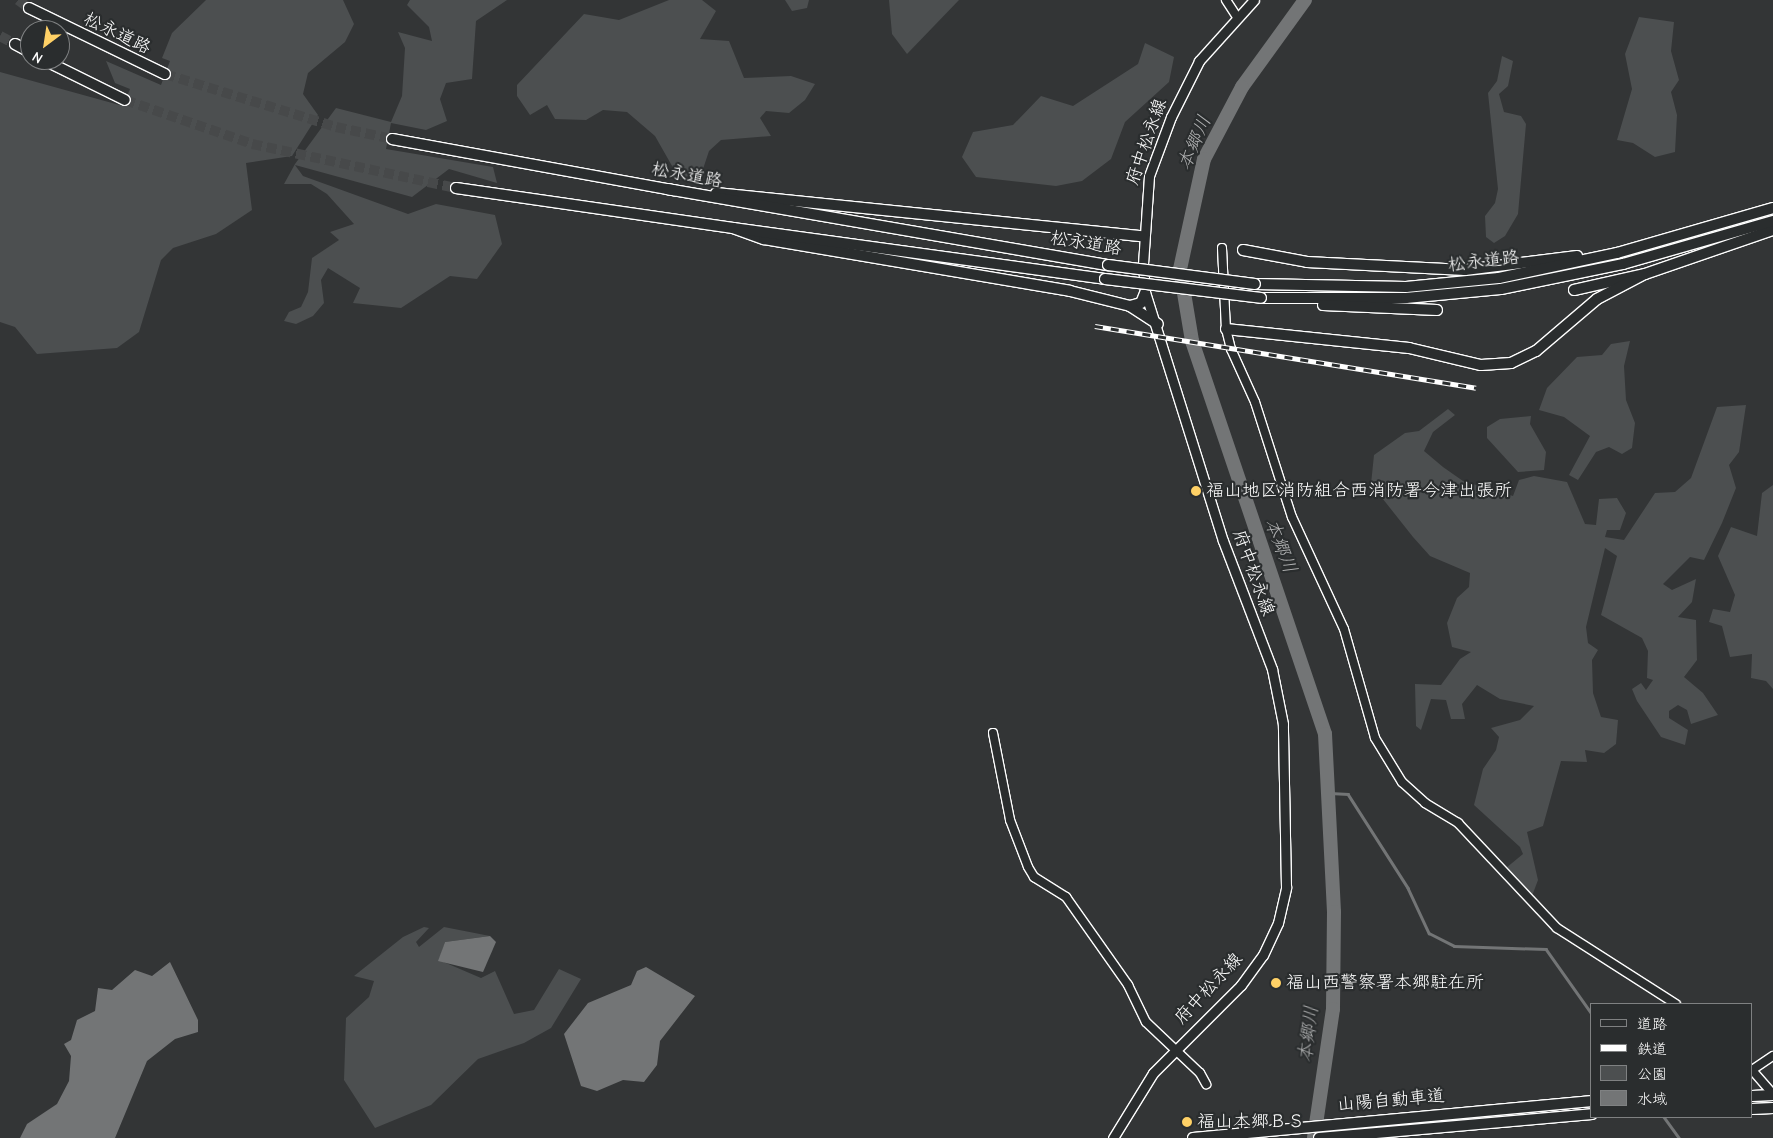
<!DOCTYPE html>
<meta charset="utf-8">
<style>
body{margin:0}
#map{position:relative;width:1773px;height:1138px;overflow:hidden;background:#333536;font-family:"Comic Neue","Klee One",sans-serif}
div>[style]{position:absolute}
.green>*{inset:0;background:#4c4f50}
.water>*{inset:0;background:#737576}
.stream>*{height:2.5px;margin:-1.25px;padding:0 1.25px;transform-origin:1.25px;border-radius:1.25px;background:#737576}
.river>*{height:14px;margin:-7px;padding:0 7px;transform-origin:7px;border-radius:7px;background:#737576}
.trunk-tunnel>*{height:10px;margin-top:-5px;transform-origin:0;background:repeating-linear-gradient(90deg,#47494a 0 10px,transparent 0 15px)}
.roads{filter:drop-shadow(1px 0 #fff) drop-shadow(-1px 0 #fff) drop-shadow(0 1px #fff) drop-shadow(0 -1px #fff)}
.tertiary>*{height:8px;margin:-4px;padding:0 4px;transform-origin:4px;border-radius:4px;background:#2a2d2e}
.primary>*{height:9px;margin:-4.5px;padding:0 4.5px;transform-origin:4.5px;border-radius:4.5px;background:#2a2d2e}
.trunk>*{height:10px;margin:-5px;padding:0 5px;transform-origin:5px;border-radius:5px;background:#2a2d2e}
.motorway>*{height:10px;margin:-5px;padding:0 5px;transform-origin:5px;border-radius:5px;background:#2a2d2e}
.rail>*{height:4.5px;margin-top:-2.25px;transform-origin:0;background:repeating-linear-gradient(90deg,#2a2d2e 0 8px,#fff 0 16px);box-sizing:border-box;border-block:1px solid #fff}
.bridges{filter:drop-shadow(1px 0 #fff) drop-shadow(-1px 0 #fff) drop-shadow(0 1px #fff) drop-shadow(0 -1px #fff)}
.motorway-bridge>*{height:10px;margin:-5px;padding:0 5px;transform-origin:5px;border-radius:5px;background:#2a2d2e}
.dots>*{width:14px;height:14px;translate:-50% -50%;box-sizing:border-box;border:2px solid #2a2d2e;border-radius:50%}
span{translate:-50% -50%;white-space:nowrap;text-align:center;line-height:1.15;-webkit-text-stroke:4.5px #2a2d2e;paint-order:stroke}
.street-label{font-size:18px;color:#fff}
.poi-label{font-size:18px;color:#fff}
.left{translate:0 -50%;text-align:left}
.water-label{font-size:19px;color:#b2b3b4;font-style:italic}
.legend{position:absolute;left:1590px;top:1003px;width:162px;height:115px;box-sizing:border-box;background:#2a2d2e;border:1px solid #7f8182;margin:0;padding:6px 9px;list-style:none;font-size:15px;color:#fff}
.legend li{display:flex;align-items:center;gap:10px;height:25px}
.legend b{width:25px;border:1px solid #7f8182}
.north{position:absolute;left:20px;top:20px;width:50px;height:50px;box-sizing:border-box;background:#2a2d2e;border:1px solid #7f8182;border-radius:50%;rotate:211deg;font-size:14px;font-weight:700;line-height:20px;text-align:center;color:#fff}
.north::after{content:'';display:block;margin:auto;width:18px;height:22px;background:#ffd166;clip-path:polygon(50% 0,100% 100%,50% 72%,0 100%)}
</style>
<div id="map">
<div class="green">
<i style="clip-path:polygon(206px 0,343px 0,354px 24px,345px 42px,308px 73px,303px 94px,318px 115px,292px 156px,246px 163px,252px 210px,216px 234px,173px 248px,161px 260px,139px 332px,117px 348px,37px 354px,15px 327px,0 322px,0 72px,123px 106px,130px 89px,115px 83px,106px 61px,161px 85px,170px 61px,162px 58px,172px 33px)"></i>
<i style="clip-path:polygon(410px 0,507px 0,476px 21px,472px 79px,446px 83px,440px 99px,447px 121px,426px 130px,391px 123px,386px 149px,493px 167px,497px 183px,449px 169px,412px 197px,295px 165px,303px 176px,408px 214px,436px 204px,495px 215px,502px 244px,477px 279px,450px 276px,401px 308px,353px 303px,360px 288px,328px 268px,321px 280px,324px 303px,313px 316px,296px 324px,284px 321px,289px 312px,301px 307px,308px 292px,312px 258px,339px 240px,330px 232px,354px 224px,327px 194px,311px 184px,284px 184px,295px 164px,336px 108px,391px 122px,402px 96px,405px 48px,398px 32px,432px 41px,429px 27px,407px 5px)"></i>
<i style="clip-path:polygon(669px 0,702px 0,716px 11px,700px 39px,729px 41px,744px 78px,791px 76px,815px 84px,805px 100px,789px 113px,766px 111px,760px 118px,771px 136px,721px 140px,709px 151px,703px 169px,680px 180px,655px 136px,627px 112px,603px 110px,586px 120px,555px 119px,547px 105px,530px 115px,517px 96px,517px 85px,584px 14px,619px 20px)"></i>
<i style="clip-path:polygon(785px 0,809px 0,807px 8px,792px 11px)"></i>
<i style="clip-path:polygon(889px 0,959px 0,907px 54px,892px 34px)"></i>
<i style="clip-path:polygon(1639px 17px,1674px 22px,1671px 51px,1679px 80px,1671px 92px,1677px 115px,1675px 152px,1655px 157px,1633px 143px,1617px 140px,1632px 89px,1625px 54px)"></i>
<i style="clip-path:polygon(1145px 43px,1174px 57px,1169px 82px,1125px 122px,1111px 159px,1082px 181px,1056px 186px,976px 177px,962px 157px,973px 132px,1013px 125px,1041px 96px,1073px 106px,1138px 64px)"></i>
<i style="clip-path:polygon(1502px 56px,1513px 61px,1508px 86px,1499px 94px,1504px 112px,1521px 116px,1526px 124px,1518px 214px,1505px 236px,1494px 243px,1486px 237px,1485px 216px,1495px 203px,1498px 189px,1488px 93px,1497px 81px)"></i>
<i style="clip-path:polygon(1630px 341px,1624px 366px,1626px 400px,1635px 423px,1632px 448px,1622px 454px,1609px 447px,1596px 452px,1578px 480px,1569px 475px,1590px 436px,1564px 417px,1539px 410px,1547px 388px,1577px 357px,1602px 355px,1611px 344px)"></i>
<i style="clip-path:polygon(1746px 405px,1739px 452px,1729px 465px,1736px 488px,1722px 523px,1704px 560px,1690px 557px,1663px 584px,1672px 590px,1696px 579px,1692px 602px,1678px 617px,1696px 620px,1697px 660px,1684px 677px,1703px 693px,1718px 715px,1691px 724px,1687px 710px,1678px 705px,1669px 711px,1669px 718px,1688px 730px,1685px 745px,1661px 737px,1637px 701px,1632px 689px,1641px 683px,1646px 690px,1653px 680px,1647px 678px,1648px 651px,1642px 638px,1601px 615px,1617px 556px,1605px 548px,1586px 627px,1588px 643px,1598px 650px,1592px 660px,1593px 693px,1601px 717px,1618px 720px,1616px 744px,1604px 753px,1585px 750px,1587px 762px,1561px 761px,1543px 826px,1527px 832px,1538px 880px,1532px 896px,1506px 868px,1523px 854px,1520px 847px,1474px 805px,1483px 769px,1496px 750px,1499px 737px,1491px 728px,1520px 720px,1534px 706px,1500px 699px,1477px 685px,1462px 704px,1465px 719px,1451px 719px,1446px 700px,1431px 699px,1421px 730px,1416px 726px,1415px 684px,1441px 685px,1460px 659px,1471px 652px,1452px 647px,1447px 623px,1457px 598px,1469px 587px,1470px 573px,1430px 556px,1413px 537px,1371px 484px,1374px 455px,1405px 433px,1419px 431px,1448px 409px,1455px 415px,1433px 432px,1424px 451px,1443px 467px,1463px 481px,1513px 496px,1519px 480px,1534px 476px,1567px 482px,1585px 524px,1596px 525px,1599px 499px,1617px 498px,1626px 513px,1620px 530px,1607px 530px,1605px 537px,1624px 540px,1655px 493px,1675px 492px,1691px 478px,1717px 407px)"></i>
<i style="clip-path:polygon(1531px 416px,1530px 424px,1546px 452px,1544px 470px,1518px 472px,1487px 438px,1487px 427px,1500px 419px)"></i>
<i style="clip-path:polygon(1773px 485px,1773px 689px,1766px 681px,1751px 678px,1752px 654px,1730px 657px,1722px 626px,1709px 622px,1713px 609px,1730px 612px,1735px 595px,1718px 556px,1731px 527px,1757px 536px,1762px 493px)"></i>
<i style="clip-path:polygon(424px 927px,429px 928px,416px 942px,419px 947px,444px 927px,490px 936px,445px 942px,439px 960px,481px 978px,495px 971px,514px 1014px,534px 1010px,559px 969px,581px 979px,551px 1028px,524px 1043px,478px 1059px,431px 1105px,375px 1128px,344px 1080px,346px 1018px,369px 997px,374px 981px,354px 976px,403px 937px)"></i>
</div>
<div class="water">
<i style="clip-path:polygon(490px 936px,496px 942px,483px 972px,438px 961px,445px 942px)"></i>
<i style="clip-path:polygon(170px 962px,198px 1020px,198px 1032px,175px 1039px,147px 1061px,115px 1138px,20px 1138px,27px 1124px,57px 1104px,69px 1081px,71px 1056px,64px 1044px,71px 1040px,77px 1020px,95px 1011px,98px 988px,112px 990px,135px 970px,152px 976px)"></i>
<i style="clip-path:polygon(646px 967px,695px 996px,660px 1041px,657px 1065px,644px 1082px,623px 1080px,597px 1091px,581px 1086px,564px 1034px,588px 1003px,631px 985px,637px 971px)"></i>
</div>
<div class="stream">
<i style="left:1330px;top:793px;width:18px;rotate:3deg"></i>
<i style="left:1348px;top:794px;width:112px;rotate:57.4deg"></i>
<i style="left:1408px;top:888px;width:50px;rotate:65deg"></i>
<i style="left:1429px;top:933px;width:28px;rotate:27deg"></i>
<i style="left:1454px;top:946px;width:92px;rotate:1.9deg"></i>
<i style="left:1546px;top:949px;width:80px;rotate:54.7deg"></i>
<i style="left:1664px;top:1117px;width:26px;rotate:54deg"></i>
</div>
<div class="river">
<i style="left:1305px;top:0;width:107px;rotate:125.9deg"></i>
<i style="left:1242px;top:87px;width:81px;rotate:117.8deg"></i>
<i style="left:1204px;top:159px;width:113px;rotate:102.3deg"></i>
<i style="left:1180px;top:269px;width:73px;rotate:80.5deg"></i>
<i style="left:1192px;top:341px;width:415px;rotate:71.3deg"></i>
<i style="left:1325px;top:734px;width:178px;rotate:87.1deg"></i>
<i style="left:1334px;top:912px;width:97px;rotate:90.6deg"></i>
<i style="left:1333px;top:1009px;width:130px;rotate:98.4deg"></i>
</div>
<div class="trunk-tunnel">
<i style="left:18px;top:0;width:14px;rotate:36deg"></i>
<i style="left:0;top:36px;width:17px;rotate:28deg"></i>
<i style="left:165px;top:74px;width:179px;rotate:17.2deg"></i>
<i style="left:336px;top:127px;width:57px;rotate:12.1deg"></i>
<i style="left:125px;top:100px;width:134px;rotate:19.1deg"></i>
<i style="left:252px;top:144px;width:209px;rotate:12.2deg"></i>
</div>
<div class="roads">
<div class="tertiary">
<i style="left:1226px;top:0;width:20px;rotate:57deg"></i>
<i style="left:1222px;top:248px;width:81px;rotate:87.2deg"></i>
<i style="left:1226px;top:329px;width:21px;rotate:76deg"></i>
<i style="left:1231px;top:349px;width:58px;rotate:65.6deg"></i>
<i style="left:1255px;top:402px;width:121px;rotate:72.2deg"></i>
<i style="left:1292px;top:517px;width:123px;rotate:65.1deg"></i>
<i style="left:1344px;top:629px;width:113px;rotate:74.1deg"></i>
<i style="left:1375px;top:738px;width:52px;rotate:58.5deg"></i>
<i style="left:1402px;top:782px;width:31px;rotate:42deg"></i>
<i style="left:1425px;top:803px;width:39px;rotate:31deg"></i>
<i style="left:1458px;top:823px;width:144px;rotate:46.7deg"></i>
<i style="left:1557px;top:928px;width:141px;rotate:32.6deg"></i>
<i style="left:993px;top:733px;width:89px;rotate:78.9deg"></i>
<i style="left:1010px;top:820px;width:50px;rotate:69deg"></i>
<i style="left:1028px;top:867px;width:12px;rotate:59deg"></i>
<i style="left:1034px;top:877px;width:38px;rotate:32deg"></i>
<i style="left:1066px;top:897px;width:108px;rotate:54.8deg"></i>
<i style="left:1128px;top:985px;width:41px;rotate:64.1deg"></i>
<i style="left:1146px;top:1022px;width:74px;rotate:43.4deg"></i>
<i style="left:1200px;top:1073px;width:13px;rotate:61deg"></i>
<i style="left:1752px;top:1070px;width:32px;rotate:49deg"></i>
<i style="left:1752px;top:1070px;width:25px;rotate:-34deg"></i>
</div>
<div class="primary">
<i style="left:1113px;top:1138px;width:76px;rotate:-58.4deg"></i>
<i style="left:1153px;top:1073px;width:124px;rotate:-45deg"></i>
<i style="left:1241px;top:985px;width:37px;rotate:-54deg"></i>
<i style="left:1263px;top:955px;width:35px;rotate:-65deg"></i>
<i style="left:1278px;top:923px;width:37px;rotate:-77deg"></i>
<i style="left:1286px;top:887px;width:163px;rotate:-91.1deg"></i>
<i style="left:1283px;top:724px;width:56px;rotate:-101.3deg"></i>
<i style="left:1272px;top:669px;width:137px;rotate:-110.9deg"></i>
<i style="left:1223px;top:541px;width:261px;rotate:-107.4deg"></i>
<i style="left:1145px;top:292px;width:28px;rotate:-94deg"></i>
<i style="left:1143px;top:264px;width:88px;rotate:-86.1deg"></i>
<i style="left:1149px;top:176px;width:63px;rotate:-69.6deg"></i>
<i style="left:1171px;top:117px;width:63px;rotate:-63.4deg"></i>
<i style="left:1199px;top:61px;width:82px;rotate:-48deg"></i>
</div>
<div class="trunk">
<i style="left:29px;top:8px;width:151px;rotate:25.9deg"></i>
<i style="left:15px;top:44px;width:17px;rotate:28deg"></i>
<i style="left:44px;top:60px;width:90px;rotate:26.3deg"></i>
<i style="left:392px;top:139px;width:287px;rotate:10.3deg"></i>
<i style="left:456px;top:188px;width:280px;rotate:8.2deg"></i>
<i style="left:733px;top:228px;width:33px;rotate:20deg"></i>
<i style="left:764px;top:239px;width:310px;rotate:9.6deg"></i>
<i style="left:1070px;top:291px;width:62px;rotate:14deg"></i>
<i style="left:1130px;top:306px;width:33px;rotate:33deg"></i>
<i style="left:716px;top:193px;width:428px;rotate:5.8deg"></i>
<i style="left:1130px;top:306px;width:11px;rotate:-15deg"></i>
<i style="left:1141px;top:303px;width:11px;rotate:-68deg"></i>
</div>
<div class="motorway">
<i style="left:667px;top:189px;width:448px;rotate:9.8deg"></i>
<i style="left:733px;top:228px;width:375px;rotate:7.8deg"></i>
<i style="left:1243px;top:250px;width:65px;rotate:10.6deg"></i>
<i style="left:1307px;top:262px;width:158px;rotate:2.9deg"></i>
<i style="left:1465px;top:270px;width:113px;rotate:-7.1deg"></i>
<i style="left:1255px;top:284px;width:151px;rotate:1.1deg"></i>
<i style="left:1406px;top:287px;width:93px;rotate:-5.5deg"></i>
<i style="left:1499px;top:278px;width:121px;rotate:-12deg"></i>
<i style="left:1617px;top:253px;width:162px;rotate:-16.1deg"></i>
<i style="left:1574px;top:290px;width:73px;rotate:-12.7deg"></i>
<i style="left:1645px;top:274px;width:135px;rotate:-19deg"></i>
<i style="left:1261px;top:298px;width:145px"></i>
<i style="left:1406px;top:298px;width:95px;rotate:-5.4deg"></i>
<i style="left:1501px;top:289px;width:125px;rotate:-11.6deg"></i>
<i style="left:1623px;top:264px;width:156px;rotate:-16deg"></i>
<i style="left:1323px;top:305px;width:114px;rotate:2.5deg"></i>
<i style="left:1226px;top:329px;width:184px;rotate:5.9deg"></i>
<i style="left:1409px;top:348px;width:74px;rotate:13.3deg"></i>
<i style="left:1481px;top:365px;width:30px;rotate:-4deg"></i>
<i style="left:1511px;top:363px;width:28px;rotate:-26deg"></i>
<i style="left:1536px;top:351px;width:80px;rotate:-40.4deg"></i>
<i style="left:1597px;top:299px;width:52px;rotate:-27.6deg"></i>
<i style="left:1752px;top:1096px;width:21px;rotate:-3deg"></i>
<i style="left:1752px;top:1109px;width:21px;rotate:-3deg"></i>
<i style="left:1193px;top:1138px;width:401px;rotate:-5.3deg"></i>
<i style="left:1319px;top:1138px;width:274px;rotate:-5deg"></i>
</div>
</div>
<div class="rail">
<i style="left:1095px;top:326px;width:386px;rotate:9.2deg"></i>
</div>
<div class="bridges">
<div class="motorway-bridge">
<i style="left:1108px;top:265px;width:148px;rotate:7.4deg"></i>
<i style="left:1105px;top:279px;width:157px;rotate:6.9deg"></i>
</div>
</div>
<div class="dots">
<i style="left:1196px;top:491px;background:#ffd166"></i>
<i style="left:1276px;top:983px;background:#ffd166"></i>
<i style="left:1187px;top:1122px;background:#ffd166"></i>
</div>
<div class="street-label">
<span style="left:117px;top:34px;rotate:26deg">松永道路</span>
<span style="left:1147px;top:142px;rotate:-71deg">府中松永線</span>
<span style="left:687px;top:176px;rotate:10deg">松永道路</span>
<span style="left:1086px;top:244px;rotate:9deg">松永道路</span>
<span style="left:1484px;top:262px;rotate:-7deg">松永道路</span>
<span style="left:1253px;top:573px;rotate:70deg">府中松永線</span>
<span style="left:1209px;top:989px;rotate:-47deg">府中松永線</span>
<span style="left:1391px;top:1101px;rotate:-5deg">山陽自動車道</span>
</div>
<div class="poi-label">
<span class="left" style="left:1206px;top:491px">福山地区消防組合西消防署今津出張所</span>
<span class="left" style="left:1286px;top:983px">福山西警察署本郷駐在所</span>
<span class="left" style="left:1197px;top:1122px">福山本郷ＢＳ</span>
</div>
<div class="water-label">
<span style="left:1195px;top:143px;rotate:-67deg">本郷川</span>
<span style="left:1280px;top:546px;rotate:69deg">本郷川</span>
<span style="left:1309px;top:1034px;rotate:-83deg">本郷川</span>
</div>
<ul class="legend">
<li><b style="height:6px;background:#2a2d2e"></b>道路</li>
<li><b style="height:6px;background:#fff"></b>鉄道</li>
<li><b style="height:14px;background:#4c4f50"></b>公園</li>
<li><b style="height:14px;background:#737576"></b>水域</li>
</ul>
<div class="north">N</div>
</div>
